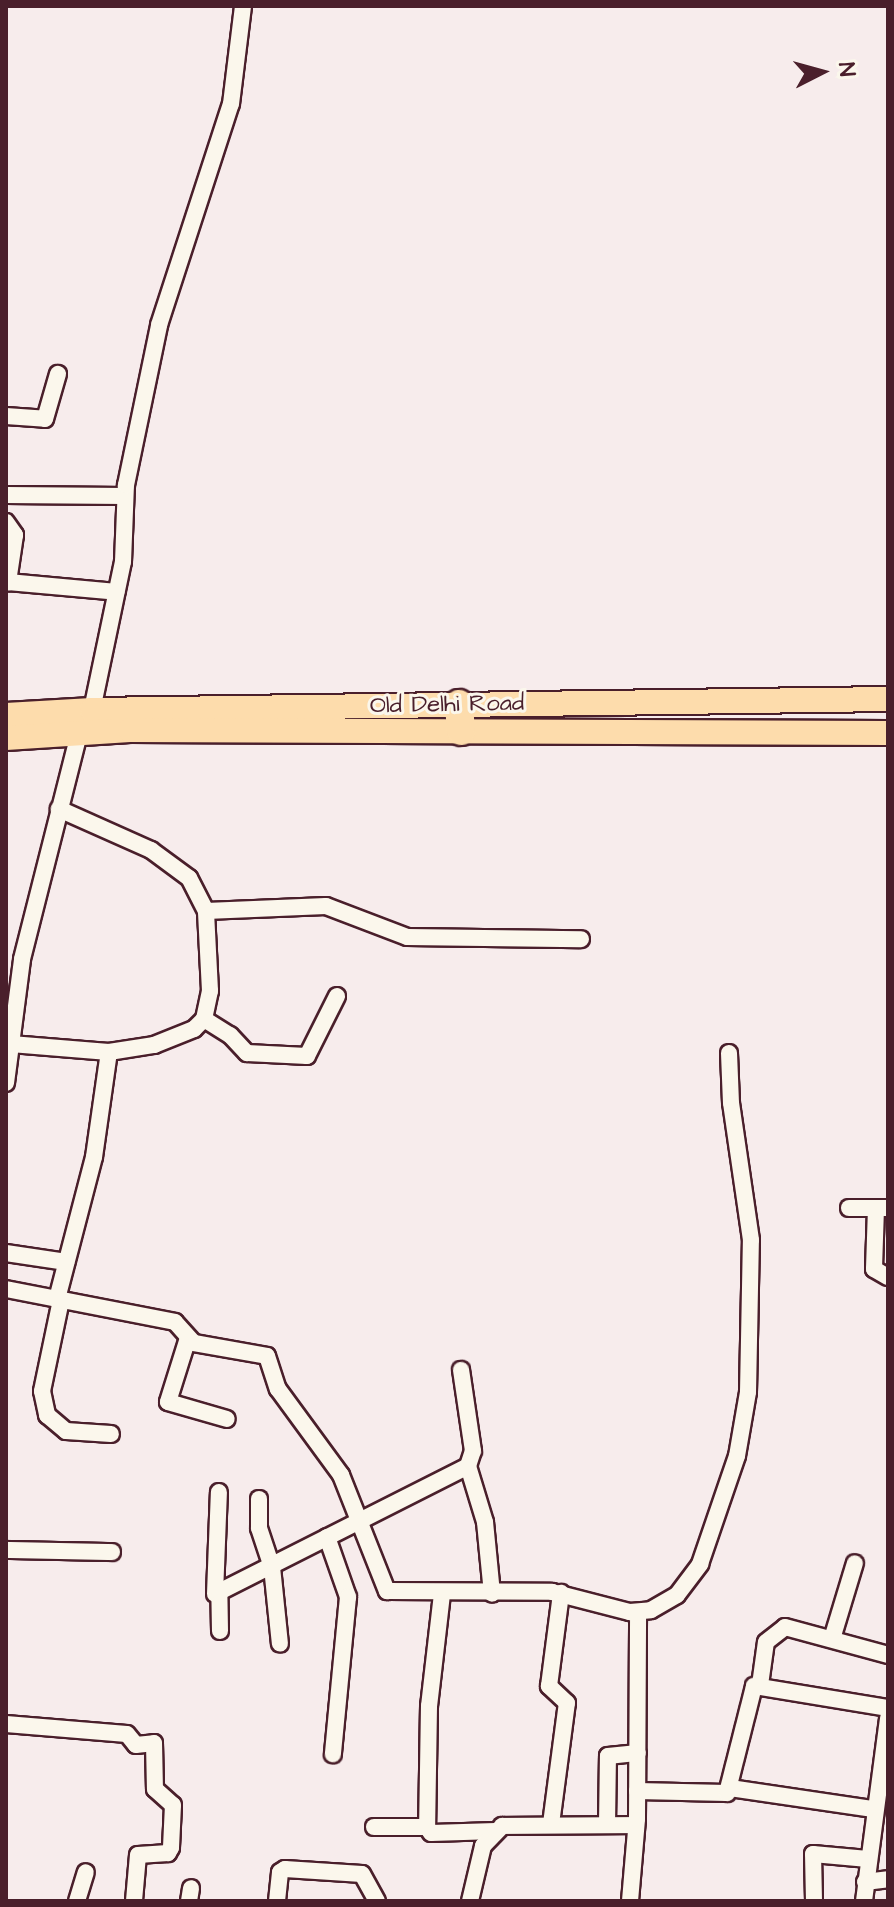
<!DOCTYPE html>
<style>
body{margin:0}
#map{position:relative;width:894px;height:1907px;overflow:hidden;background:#f7ecec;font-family:"Architects Daughter",sans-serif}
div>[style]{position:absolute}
.roads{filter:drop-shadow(2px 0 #4a1f2b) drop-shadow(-2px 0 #4a1f2b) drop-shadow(0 2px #4a1f2b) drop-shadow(0 -2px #4a1f2b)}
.street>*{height:16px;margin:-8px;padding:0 8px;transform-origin:8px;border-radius:8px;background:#fbf7ec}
.primary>*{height:24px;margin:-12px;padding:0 12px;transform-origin:12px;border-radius:12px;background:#fddcac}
.highway>*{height:28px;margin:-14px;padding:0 14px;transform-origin:14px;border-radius:14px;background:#fddcac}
span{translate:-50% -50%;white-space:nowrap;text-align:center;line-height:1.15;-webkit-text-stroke:6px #fbf7ec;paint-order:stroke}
.street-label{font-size:24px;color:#4a1f2b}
.frame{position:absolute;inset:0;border:8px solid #4a1f2b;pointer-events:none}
.north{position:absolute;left:782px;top:32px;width:80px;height:80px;-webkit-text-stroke:6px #fbf7ec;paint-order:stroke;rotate:84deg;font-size:22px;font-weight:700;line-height:32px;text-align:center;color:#4a1f2b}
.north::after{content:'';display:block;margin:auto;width:28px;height:36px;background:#4a1f2b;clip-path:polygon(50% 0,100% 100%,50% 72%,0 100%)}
</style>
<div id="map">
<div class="roads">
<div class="street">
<i style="left:6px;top:416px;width:39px;rotate:4deg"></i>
<i style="left:45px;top:419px;width:47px;rotate:-73.9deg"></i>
<i style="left:6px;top:495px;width:119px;rotate:0.5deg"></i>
<i style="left:6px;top:522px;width:16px;rotate:55deg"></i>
<i style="left:15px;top:535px;width:48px;rotate:98.5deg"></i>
<i style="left:8px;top:582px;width:109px;rotate:5.2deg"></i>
<i style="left:92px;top:710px;width:151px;rotate:-78.2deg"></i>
<i style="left:123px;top:562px;width:77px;rotate:-87.8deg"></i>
<i style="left:126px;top:485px;width:163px;rotate:-78.3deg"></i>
<i style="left:159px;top:325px;width:232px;rotate:-72deg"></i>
<i style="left:231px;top:104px;width:99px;rotate:-83deg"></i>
<i style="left:206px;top:911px;width:120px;rotate:-2.4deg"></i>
<i style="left:326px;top:906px;width:87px;rotate:20.9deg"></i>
<i style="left:407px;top:937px;width:174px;rotate:0.7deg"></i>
<i style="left:204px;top:1019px;width:31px;rotate:32deg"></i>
<i style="left:230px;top:1035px;width:25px;rotate:47deg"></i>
<i style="left:247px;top:1053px;width:60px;rotate:2.9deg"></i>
<i style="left:307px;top:1056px;width:67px;rotate:-63.4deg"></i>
<i style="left:11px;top:1044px;width:98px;rotate:4.7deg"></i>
<i style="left:109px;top:1052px;width:46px;rotate:-8.8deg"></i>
<i style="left:154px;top:1045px;width:43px;rotate:-21.8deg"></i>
<i style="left:194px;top:1029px;width:14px;rotate:-45deg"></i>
<i style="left:204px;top:1019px;width:29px;rotate:-78deg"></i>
<i style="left:210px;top:991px;width:80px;rotate:-92.9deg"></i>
<i style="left:206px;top:911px;width:37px;rotate:-117deg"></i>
<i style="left:189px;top:878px;width:47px;rotate:-143.6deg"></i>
<i style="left:151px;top:850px;width:101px;rotate:-156deg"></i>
<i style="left:6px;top:1083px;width:125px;rotate:-82.6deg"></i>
<i style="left:22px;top:959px;width:233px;rotate:-75.8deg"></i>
<i style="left:849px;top:1208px;width:39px"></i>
<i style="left:876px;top:1208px;width:61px;rotate:91.9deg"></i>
<i style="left:874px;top:1269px;width:16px;rotate:30deg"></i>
<i style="left:6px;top:1253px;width:61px;rotate:8.5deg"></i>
<i style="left:6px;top:1289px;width:172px;rotate:11deg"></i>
<i style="left:175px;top:1322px;width:28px;rotate:48deg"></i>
<i style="left:194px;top:1343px;width:74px;rotate:10.1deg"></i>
<i style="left:267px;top:1356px;width:35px;rotate:72deg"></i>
<i style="left:278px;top:1389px;width:107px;rotate:53.8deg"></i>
<i style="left:341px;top:1475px;width:125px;rotate:68.4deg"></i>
<i style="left:387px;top:1591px;width:165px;rotate:0.3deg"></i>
<i style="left:552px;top:1592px;width:81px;rotate:14.4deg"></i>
<i style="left:630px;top:1612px;width:21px;rotate:-5deg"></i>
<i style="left:651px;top:1610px;width:30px;rotate:-30deg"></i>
<i style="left:677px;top:1595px;width:39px;rotate:-53deg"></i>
<i style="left:700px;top:1564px;width:114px;rotate:-71.1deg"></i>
<i style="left:737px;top:1456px;width:65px;rotate:-80.2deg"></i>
<i style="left:748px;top:1392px;width:152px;rotate:-88.9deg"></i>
<i style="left:751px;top:1240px;width:138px;rotate:-98.3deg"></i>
<i style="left:731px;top:1103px;width:50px;rotate:-92.3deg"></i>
<i style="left:57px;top:1299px;width:147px;rotate:-75.4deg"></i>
<i style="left:94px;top:1157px;width:106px;rotate:-81.9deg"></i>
<i style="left:61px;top:1300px;width:93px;rotate:101.8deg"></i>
<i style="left:42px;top:1391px;width:25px;rotate:78deg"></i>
<i style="left:47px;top:1415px;width:25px;rotate:40deg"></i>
<i style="left:66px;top:1431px;width:45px;rotate:3.8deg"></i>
<i style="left:188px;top:1338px;width:67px;rotate:107.4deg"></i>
<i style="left:168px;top:1402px;width:61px;rotate:16.1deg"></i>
<i style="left:468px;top:1466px;width:59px;rotate:73.1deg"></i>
<i style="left:485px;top:1522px;width:72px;rotate:84.4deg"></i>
<i style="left:259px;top:1499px;width:29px;rotate:90deg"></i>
<i style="left:259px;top:1528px;width:41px;rotate:71.6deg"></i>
<i style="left:272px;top:1567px;width:77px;rotate:84.1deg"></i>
<i style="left:327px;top:1537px;width:64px;rotate:70.7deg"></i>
<i style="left:348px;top:1597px;width:158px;rotate:95.5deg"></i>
<i style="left:6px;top:1550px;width:106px;rotate:1.1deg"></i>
<i style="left:215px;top:1594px;width:102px;rotate:-87.8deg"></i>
<i style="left:442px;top:1594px;width:113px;rotate:96.6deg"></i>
<i style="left:429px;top:1706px;width:121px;rotate:90.9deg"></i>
<i style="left:427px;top:1827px;width:7px;rotate:56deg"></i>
<i style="left:431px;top:1833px;width:65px;rotate:-1.8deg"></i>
<i style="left:220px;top:1631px;width:39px;rotate:-91deg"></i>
<i style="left:219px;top:1592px;width:279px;rotate:-26.8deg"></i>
<i style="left:468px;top:1466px;width:16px;rotate:-72deg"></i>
<i style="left:473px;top:1451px;width:82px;rotate:-98.4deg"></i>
<i style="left:832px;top:1639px;width:79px;rotate:-73.2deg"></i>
<i style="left:760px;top:1685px;width:43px;rotate:-82.1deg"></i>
<i style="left:766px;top:1642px;width:24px;rotate:-38deg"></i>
<i style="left:785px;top:1627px;width:107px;rotate:15.2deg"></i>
<i style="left:6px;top:1724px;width:121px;rotate:4.7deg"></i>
<i style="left:127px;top:1734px;width:14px;rotate:51deg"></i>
<i style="left:136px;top:1745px;width:18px;rotate:-6deg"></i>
<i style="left:154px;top:1743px;width:46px;rotate:88.8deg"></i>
<i style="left:155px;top:1789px;width:24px;rotate:42deg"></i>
<i style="left:173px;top:1805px;width:43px;rotate:92.7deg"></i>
<i style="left:171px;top:1848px;width:6px;rotate:121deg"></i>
<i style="left:168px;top:1853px;width:30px;rotate:176deg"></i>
<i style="left:138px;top:1855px;width:46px;rotate:95deg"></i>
<i style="left:730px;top:1788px;width:145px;rotate:8.4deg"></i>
<i style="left:637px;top:1791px;width:90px;rotate:1.3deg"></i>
<i style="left:727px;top:1793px;width:110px;rotate:-75.8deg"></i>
<i style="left:754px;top:1686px;width:136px;rotate:9.3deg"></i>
<i style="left:551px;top:1824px;width:122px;rotate:-82.5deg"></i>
<i style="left:567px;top:1703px;width:25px;rotate:-137deg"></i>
<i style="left:549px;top:1686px;width:94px;rotate:-82.6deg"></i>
<i style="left:607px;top:1825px;width:69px;rotate:-89.2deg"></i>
<i style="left:608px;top:1756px;width:30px;rotate:-6deg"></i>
<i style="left:374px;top:1827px;width:53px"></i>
<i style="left:865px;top:1882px;width:23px;rotate:-7deg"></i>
<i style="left:77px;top:1901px;width:30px;rotate:-73deg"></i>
<i style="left:189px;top:1901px;width:13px;rotate:-81deg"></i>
<i style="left:277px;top:1901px;width:29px;rotate:-84deg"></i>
<i style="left:280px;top:1872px;width:6px;rotate:-31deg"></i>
<i style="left:285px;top:1869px;width:77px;rotate:3.7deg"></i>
<i style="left:362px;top:1874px;width:31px;rotate:61deg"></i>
<i style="left:470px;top:1901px;width:57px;rotate:-76.7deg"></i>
<i style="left:483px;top:1846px;width:28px;rotate:-46deg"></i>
<i style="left:502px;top:1826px;width:134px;rotate:-0.4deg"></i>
<i style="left:630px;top:1901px;width:82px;rotate:-85.1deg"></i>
<i style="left:637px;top:1819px;width:206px;rotate:-89.7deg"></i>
<i style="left:814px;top:1901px;width:47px;rotate:-91.2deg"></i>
<i style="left:813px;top:1854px;width:55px;rotate:5.2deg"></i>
<i style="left:864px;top:1901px;width:184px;rotate:-82.5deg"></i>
</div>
<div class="primary">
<i style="left:6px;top:715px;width:86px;rotate:-3.3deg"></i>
<i style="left:92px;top:710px;width:796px;rotate:-0.79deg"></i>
<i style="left:6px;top:738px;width:124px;rotate:-3.7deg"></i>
<i style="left:130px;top:730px;width:758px;rotate:0.23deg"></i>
</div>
<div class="highway">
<i style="left:459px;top:704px;width:27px;rotate:86deg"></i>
</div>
</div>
<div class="street-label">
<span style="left:447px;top:705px;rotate:-1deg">Old Delhi Road</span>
</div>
<div class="frame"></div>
<div class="north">N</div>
</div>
